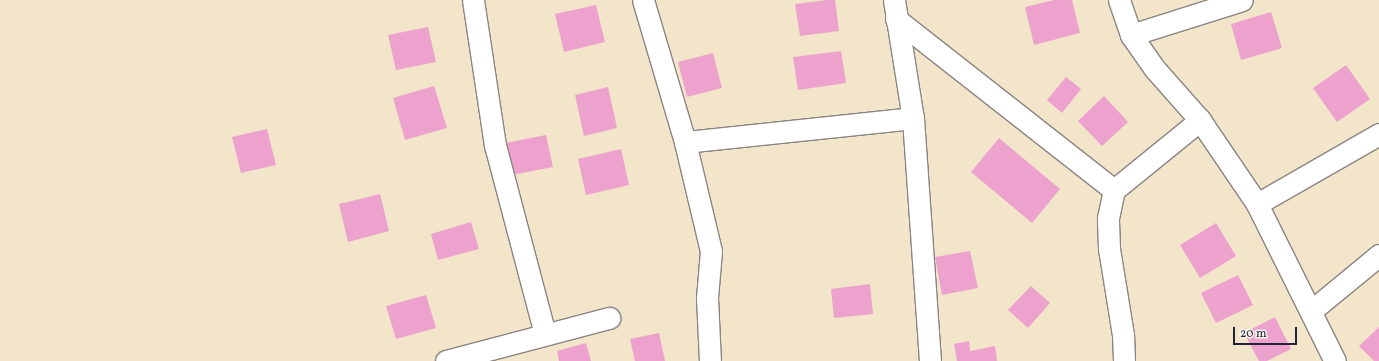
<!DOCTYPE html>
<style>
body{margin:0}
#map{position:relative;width:1379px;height:361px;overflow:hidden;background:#f2e5ca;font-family:Vollkorn,serif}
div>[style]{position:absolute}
.building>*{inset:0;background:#eca2cc}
.roads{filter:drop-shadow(1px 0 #8a8482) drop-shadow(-1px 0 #8a8482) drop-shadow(0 1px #8a8482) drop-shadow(0 -1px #8a8482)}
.minor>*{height:21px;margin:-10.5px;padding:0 10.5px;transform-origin:10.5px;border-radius:10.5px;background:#fff}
span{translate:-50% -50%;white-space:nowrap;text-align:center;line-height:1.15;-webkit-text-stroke:3px #fbf7ec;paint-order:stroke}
.scale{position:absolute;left:1233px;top:327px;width:64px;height:18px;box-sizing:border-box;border:2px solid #22223b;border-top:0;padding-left:5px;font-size:12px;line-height:14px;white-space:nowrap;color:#22223b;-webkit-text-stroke:3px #fbf7ec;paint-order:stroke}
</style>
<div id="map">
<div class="building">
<i style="clip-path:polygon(827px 0,835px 0,839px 31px,800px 36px,795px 4px)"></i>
<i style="clip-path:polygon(1054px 0,1072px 0,1080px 33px,1034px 45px,1025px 7px)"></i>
<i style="clip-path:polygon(596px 5px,605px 42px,564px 52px,555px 14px)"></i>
<i style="clip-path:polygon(1271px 12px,1282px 48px,1241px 60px,1231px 24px)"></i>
<i style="clip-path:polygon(428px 27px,436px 62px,396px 70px,388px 35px)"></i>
<i style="clip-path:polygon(841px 51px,846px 83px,798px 90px,793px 57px)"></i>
<i style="clip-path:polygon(713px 53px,722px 88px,687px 97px,678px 62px)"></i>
<i style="clip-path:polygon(1346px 65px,1370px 99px,1337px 122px,1313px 88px)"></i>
<i style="clip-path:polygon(1066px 77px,1081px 89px,1062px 113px,1047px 100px)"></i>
<i style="clip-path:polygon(434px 86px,447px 128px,405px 140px,393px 98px)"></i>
<i style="clip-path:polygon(608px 87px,617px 128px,584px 136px,575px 95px)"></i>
<i style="clip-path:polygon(1104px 96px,1128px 122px,1102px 146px,1078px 121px)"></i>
<i style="clip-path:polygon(267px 129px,276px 165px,241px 173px,232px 137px)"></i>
<i style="clip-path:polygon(546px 135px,553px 167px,512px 175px,505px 143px)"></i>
<i style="clip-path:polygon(999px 138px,1060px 189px,1032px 223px,971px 172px)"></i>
<i style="clip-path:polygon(621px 149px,629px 185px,586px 195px,578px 159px)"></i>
<i style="clip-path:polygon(380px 194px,389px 231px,348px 242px,339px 204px)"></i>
<i style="clip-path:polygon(471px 222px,479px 249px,438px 260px,431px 234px)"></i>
<i style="clip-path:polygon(1216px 223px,1236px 256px,1200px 278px,1180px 245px)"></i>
<i style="clip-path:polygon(970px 251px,978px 288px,942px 295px,935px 257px)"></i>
<i style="clip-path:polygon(1238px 275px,1253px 305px,1216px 323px,1201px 293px)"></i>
<i style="clip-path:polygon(870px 284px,873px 314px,834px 318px,831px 289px)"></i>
<i style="clip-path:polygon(1031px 286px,1050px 303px,1028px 328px,1008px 310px)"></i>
<i style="clip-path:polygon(426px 295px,436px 328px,396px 339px,386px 306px)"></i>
<i style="clip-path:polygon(1275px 317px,1291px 349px,1267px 361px,1259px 361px,1244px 333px)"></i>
<i style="clip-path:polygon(1379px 327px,1379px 361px,1374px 361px,1359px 346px)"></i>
<i style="clip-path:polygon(659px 333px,665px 361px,635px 361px,630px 339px)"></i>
<i style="clip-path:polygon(969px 341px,970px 351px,995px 346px,997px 361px,957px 361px,954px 344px)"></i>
<i style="clip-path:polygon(586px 343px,591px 361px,559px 361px,557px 351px)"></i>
</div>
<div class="roads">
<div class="minor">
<i style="left:473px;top:0;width:147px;rotate:81.4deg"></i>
<i style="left:495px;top:145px;width:196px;rotate:75.2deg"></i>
<i style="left:643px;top:0;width:148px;rotate:73.5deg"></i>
<i style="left:685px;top:142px;width:112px;rotate:76.6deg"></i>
<i style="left:711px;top:251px;width:47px;rotate:94.9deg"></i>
<i style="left:707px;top:298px;width:63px;rotate:87.3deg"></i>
<i style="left:894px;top:0;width:120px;rotate:80.9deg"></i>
<i style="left:913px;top:118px;width:244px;rotate:86deg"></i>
<i style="left:1119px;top:0;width:37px;rotate:71deg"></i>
<i style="left:1131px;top:35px;width:40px;rotate:55.1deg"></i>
<i style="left:1154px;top:68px;width:69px;rotate:48.5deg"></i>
<i style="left:1200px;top:120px;width:102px;rotate:55.8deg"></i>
<i style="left:1257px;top:204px;width:175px;rotate:63.6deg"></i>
<i style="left:896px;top:19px;width:277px;rotate:38.1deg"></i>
<i style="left:1131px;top:35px;width:116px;rotate:-17.5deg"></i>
<i style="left:685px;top:142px;width:229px;rotate:-6deg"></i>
<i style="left:1257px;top:204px;width:141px;rotate:-29.8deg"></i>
<i style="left:1311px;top:311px;width:88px;rotate:-39.5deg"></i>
<i style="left:446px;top:361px;width:169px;rotate:-14.8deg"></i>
<i style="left:1124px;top:361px;width:26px;rotate:-92deg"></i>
<i style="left:1123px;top:335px;width:87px;rotate:-99.2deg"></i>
<i style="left:1109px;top:249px;width:31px;rotate:-92deg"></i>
<i style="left:1108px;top:218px;width:29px;rotate:-78deg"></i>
<i style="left:1114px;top:190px;width:111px;rotate:-39.1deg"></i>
</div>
</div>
<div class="scale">20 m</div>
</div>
